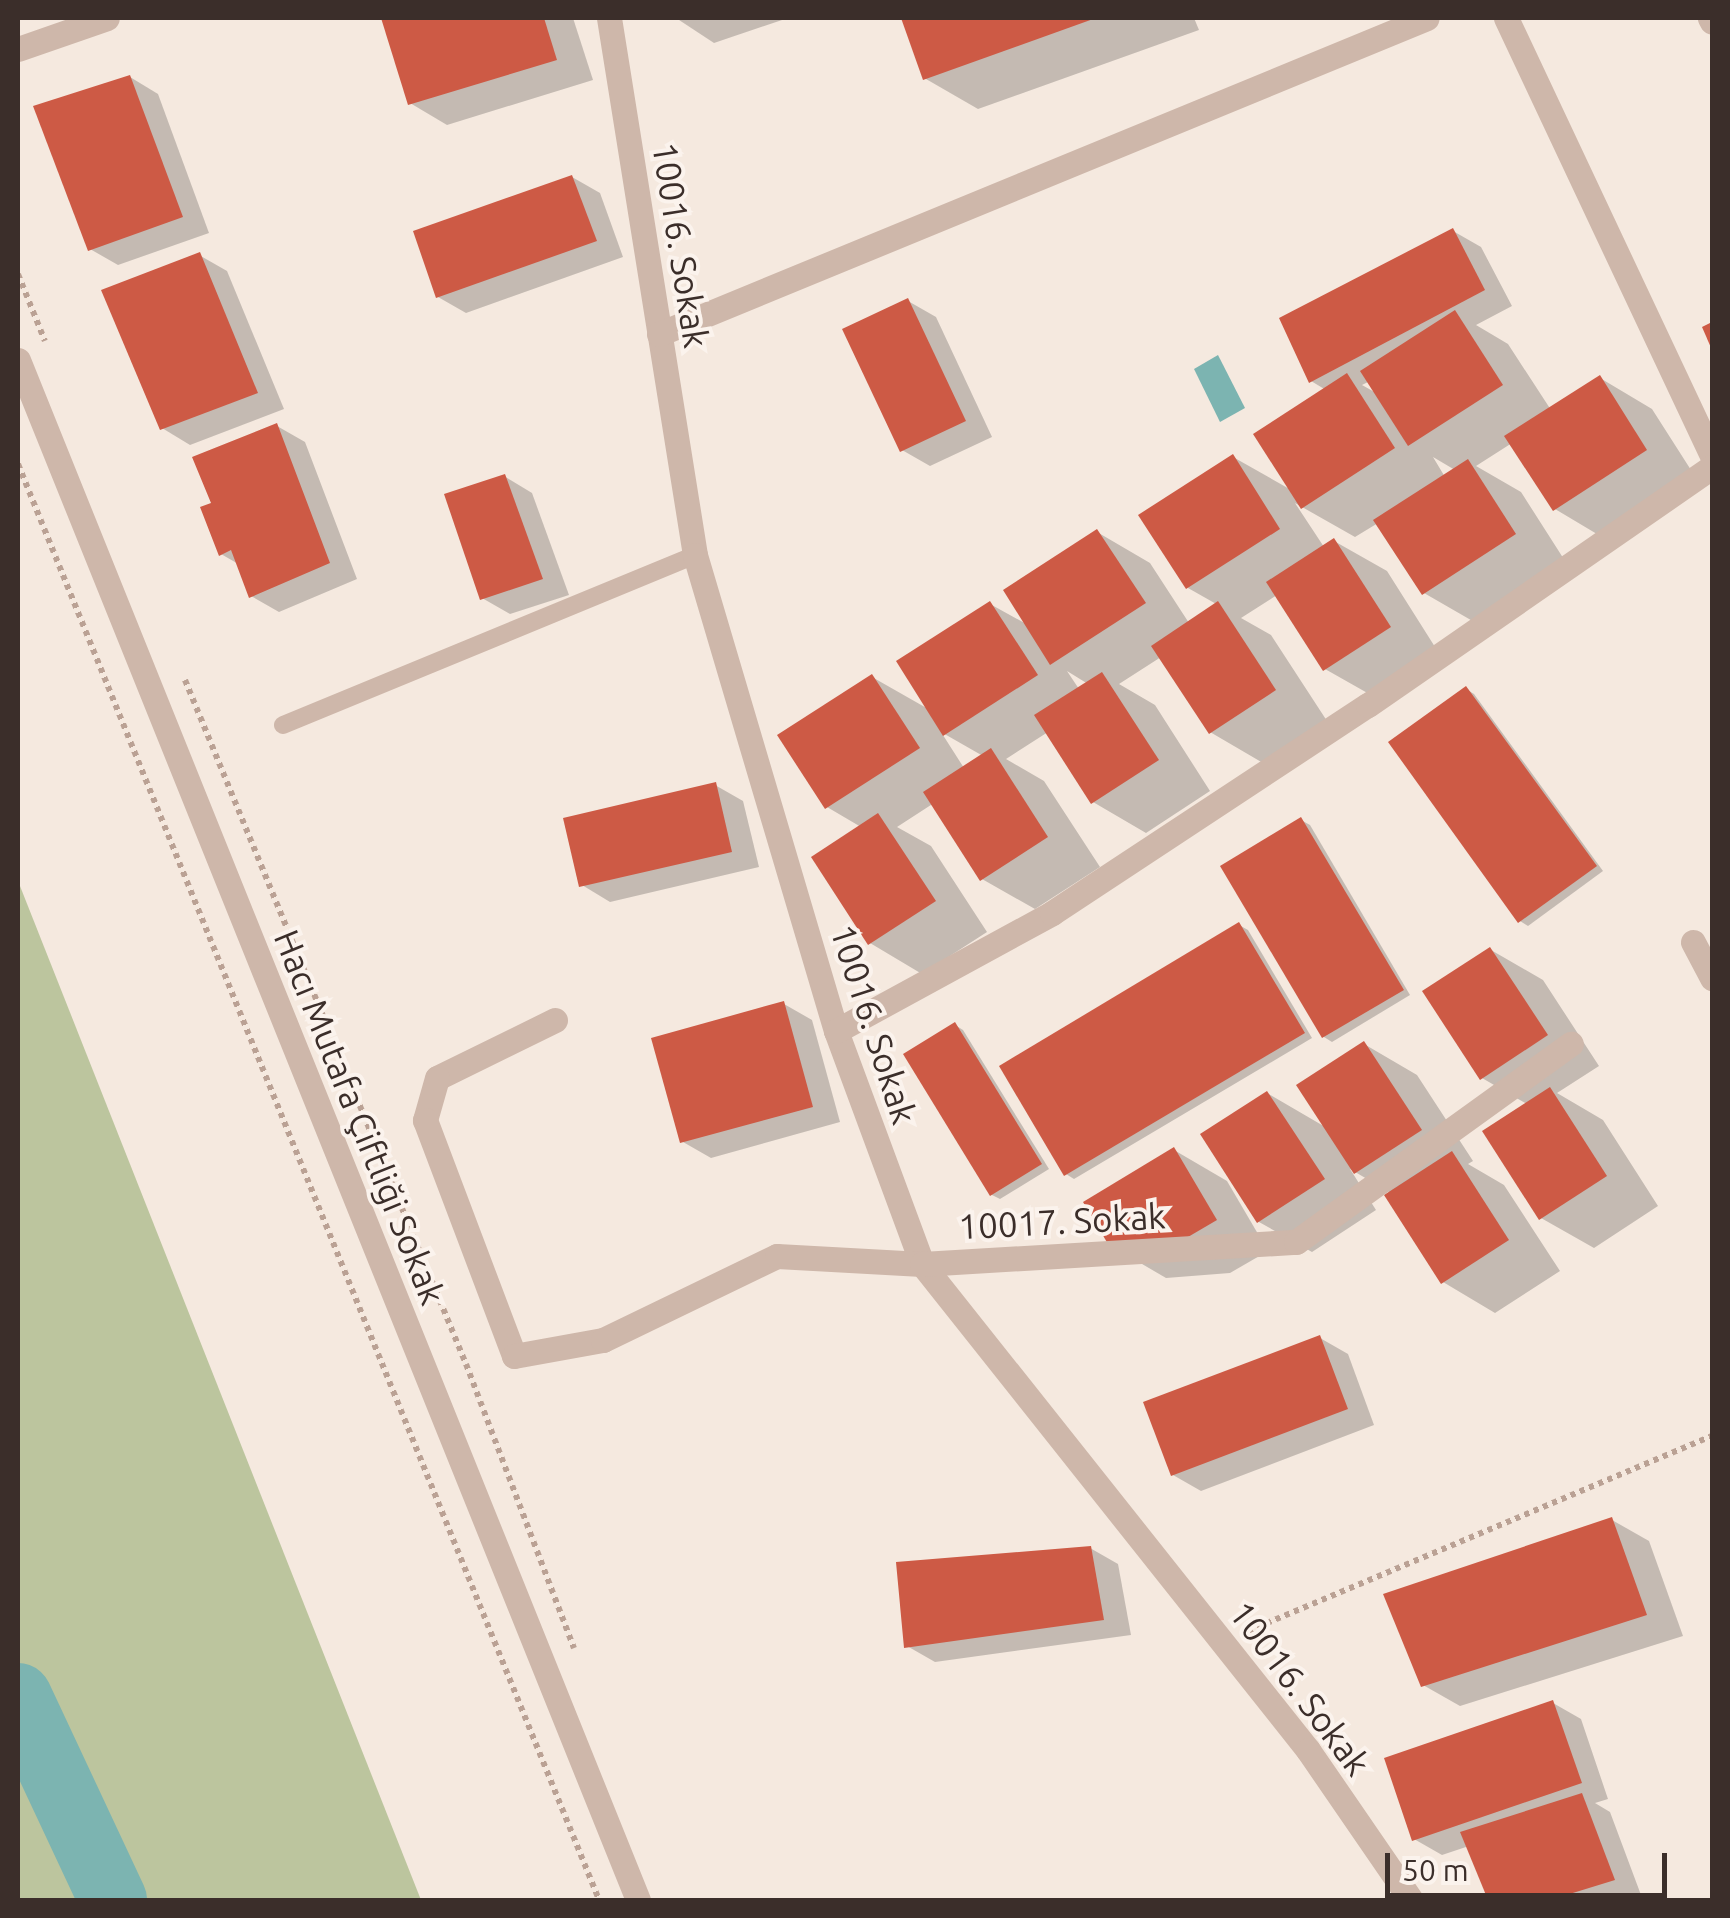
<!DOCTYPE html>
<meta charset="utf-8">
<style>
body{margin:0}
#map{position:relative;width:1730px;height:1918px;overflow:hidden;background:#f5e9df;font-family:Ubuntu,sans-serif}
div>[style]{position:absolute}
.green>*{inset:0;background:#bcc59e}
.water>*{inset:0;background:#7cb4b1}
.shadow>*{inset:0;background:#0003}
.river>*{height:68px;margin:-34px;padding:0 34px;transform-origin:34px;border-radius:34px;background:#7cb4b1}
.building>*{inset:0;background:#cd5a45}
.path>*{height:6px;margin-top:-3px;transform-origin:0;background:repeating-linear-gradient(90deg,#baa194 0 5px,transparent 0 10px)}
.service>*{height:18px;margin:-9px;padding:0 9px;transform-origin:9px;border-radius:9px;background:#ceb7aa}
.minor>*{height:25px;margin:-12.5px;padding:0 12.5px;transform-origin:12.5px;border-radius:12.5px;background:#ceb7aa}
.tertiary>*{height:25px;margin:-12.5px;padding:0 12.5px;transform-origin:12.5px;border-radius:12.5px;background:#ceb7aa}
span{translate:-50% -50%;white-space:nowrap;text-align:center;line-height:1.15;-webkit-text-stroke:8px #fbf3ed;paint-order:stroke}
.street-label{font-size:35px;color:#3b2e2a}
.frame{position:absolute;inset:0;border:20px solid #3b2e2a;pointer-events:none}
.scale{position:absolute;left:1385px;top:1853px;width:282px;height:45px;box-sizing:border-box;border:5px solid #3b2e2a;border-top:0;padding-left:12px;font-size:30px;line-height:35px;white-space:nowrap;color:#3b2e2a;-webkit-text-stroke:8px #fbf3ed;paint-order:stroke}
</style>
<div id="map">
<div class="green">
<i style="clip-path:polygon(18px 881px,109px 1111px,421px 1900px,18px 1900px)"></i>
</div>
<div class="water">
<i style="clip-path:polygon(1218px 355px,1245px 408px,1220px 422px,1194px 369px)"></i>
</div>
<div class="shadow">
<i style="clip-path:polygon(384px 18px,573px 18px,593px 80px,447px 125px,410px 103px)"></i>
<i style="clip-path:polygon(676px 18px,788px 18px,714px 43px)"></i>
<i style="clip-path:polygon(903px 18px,1194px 18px,1199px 30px,978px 109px,926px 79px)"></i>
<i style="clip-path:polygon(130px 77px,158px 94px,209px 233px,118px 265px,90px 249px)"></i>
<i style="clip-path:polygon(572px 177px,600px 193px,623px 257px,466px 313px,438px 297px)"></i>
<i style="clip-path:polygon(evenodd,1453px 231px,1481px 247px,1512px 306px,1476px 325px,1508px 344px,1551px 410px,1600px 378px,1652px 409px,1698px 481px,1607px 540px,1555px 509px,1512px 443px,1476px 466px,1521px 492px,1567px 564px,1476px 623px,1424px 593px,1378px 523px,1355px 537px,1295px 503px,1324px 547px,1334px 541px,1387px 571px,1442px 658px,1378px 699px,1325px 669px,1277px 595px,1241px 618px,1271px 635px,1327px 721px,1263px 763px,1210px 732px,1161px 657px,1119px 684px,1155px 705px,1210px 791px,1146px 833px,1093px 802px,1048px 732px,1006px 759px,1044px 781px,1100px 867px,1035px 909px,982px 879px,934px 803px,897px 827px,931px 846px,987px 932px,922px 974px,870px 943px,861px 827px,827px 807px,872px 677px,930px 710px,990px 604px,1028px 625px,1097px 532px,1150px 563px,1189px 623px,1218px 605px,1188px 588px,1233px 457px,1293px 491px,1326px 390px,1311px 381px,1453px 231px,1370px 381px,1378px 394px,1362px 385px,1370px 381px,1453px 231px,1433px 457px,1455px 470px,1445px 477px,1433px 457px,1453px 231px,1067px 671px,1088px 684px,1079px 689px,1067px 671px,1453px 231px,941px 732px,983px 756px,964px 768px,941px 732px)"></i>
<i style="clip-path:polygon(199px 255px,227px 271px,284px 409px,190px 445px,162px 428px)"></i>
<i style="clip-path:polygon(908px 301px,936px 317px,992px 437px,930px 466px,902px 450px)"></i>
<i style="clip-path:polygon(277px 426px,305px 442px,357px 579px,279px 612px,251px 596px,240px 565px,221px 554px,214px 505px)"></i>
<i style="clip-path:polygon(504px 476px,532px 493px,569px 595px,510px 614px,482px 598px)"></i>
<i style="clip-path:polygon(1466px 689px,1474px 694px,1603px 871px,1528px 926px,1520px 921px)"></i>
<i style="clip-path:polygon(715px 785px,743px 801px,759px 867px,610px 902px,582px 885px)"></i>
<i style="clip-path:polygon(1301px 820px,1310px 825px,1410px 995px,1332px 1042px,1324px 1037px)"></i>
<i style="clip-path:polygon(1239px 925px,1248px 930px,1312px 1038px,1074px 1179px,1066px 1174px)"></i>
<i style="clip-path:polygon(1491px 950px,1543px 980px,1599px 1066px,1557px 1093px,1603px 1120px,1658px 1206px,1594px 1248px,1541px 1218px,1527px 1104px,1482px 1078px)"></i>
<i style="clip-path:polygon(784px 1004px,812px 1020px,840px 1122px,711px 1158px,683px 1142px)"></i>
<i style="clip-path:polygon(955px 1025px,963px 1030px,1049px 1169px,1000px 1199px,992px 1195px)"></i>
<i style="clip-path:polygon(1364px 1044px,1417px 1075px,1473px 1161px,1468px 1164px,1504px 1185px,1560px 1271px,1495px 1313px,1443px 1282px,1391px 1193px,1350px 1169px,1376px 1210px,1312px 1252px,1259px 1222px,1267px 1093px,1327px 1128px)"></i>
<i style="clip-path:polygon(1174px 1150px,1227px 1181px,1268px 1251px,1230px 1273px,1166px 1278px,1113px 1247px)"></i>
<i style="clip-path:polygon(1320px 1338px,1348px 1354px,1374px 1425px,1201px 1491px,1173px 1475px)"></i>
<i style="clip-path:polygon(1612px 1520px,1649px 1541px,1683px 1636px,1460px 1706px,1423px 1685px)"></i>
<i style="clip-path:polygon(1090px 1548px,1118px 1564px,1131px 1635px,935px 1662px,907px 1646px)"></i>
<i style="clip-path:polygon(1553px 1703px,1581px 1719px,1608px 1799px,1595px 1803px,1610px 1812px,1641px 1895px,1625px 1900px,1491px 1900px,1469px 1846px,1442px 1855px,1414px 1839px)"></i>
</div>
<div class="river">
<i style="left:18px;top:1697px;width:224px;rotate:64.9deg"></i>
</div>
<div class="building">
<i style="clip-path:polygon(381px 18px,544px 18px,557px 60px,408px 105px)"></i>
<i style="clip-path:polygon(901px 18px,1096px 18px,923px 80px)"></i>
<i style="clip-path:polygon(130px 75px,183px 217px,88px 251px,33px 106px)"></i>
<i style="clip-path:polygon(572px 175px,597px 241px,436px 298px,413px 231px)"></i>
<i style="clip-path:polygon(1453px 228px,1485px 290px,1309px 383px,1279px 318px)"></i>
<i style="clip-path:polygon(200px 252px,258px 393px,160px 430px,101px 290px)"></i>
<i style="clip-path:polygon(908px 298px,966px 421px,900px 452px,842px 329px)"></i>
<i style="clip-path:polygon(1455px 310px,1503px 385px,1408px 446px,1360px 371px)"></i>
<i style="clip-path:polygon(1712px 322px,1712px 350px,1702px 327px)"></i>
<i style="clip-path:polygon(1347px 373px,1395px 448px,1301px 509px,1253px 434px)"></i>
<i style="clip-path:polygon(1600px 375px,1647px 450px,1553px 511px,1504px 436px)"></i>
<i style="clip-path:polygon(277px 423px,330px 563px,249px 598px,231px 550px,219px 556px,200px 507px,211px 503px,192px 457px)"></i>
<i style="clip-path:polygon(1233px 454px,1280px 529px,1186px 589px,1138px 515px)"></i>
<i style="clip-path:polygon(1468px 459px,1516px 534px,1422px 595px,1373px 520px)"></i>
<i style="clip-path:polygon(505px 474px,543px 579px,480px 600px,444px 494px)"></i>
<i style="clip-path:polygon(1097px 529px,1146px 603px,1050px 665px,1003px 590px)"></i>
<i style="clip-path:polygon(1334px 538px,1391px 627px,1323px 671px,1266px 582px)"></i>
<i style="clip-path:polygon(990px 601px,1038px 675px,943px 736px,896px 661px)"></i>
<i style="clip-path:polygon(1218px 601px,1276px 690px,1209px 734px,1151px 646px)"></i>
<i style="clip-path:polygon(1102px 672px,1159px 760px,1091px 804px,1034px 715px)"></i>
<i style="clip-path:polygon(872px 674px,920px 748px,825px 809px,777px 735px)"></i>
<i style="clip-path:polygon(1466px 686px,1597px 866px,1518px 923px,1388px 742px)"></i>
<i style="clip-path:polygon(991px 748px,1048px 837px,980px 881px,923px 792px)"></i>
<i style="clip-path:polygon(716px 782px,732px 852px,579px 887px,563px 818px)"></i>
<i style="clip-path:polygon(878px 813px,936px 901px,868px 945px,811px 857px)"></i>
<i style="clip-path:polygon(1301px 817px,1404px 990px,1322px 1038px,1220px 866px)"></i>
<i style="clip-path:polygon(1239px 922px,1305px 1033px,1064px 1176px,999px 1066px)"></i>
<i style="clip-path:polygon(1490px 947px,1548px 1035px,1480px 1080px,1422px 991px)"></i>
<i style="clip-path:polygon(784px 1001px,813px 1107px,680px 1143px,651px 1038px)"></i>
<i style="clip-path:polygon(955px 1022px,1042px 1164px,990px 1196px,903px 1054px)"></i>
<i style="clip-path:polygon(1364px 1041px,1422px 1130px,1354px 1174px,1296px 1085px)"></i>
<i style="clip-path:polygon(1550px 1087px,1607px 1176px,1539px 1220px,1482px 1131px)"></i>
<i style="clip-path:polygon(1267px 1091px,1325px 1179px,1257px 1223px,1200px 1134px)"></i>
<i style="clip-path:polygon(1174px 1147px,1217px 1220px,1176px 1244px,1111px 1249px,1083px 1202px)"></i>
<i style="clip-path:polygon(1452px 1151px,1509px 1240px,1441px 1284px,1384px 1195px)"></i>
<i style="clip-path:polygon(1320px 1335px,1348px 1409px,1171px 1476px,1143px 1402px)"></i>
<i style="clip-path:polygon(1612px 1517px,1647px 1615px,1421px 1687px,1383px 1594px)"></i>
<i style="clip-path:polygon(1091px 1546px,1104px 1620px,904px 1648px,896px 1562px)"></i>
<i style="clip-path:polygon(1553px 1700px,1582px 1783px,1412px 1841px,1384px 1758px)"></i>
<i style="clip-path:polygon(1582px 1793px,1615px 1880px,1550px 1900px,1488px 1900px,1460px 1832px)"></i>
</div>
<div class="path">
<i style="left:18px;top:274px;width:72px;rotate:68.1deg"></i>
<i style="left:18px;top:464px;width:1549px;rotate:67.97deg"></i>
<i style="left:185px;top:680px;width:739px;rotate:67.67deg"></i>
<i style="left:466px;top:1364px;width:304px;rotate:69.2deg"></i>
<i style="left:1248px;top:1631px;width:503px;rotate:-22.8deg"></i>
</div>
<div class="service">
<i style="left:283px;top:725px;width:446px;rotate:-22.4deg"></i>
</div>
<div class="minor">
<i style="left:609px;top:18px;width:544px;rotate:80.9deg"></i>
<i style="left:695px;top:555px;width:496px;rotate:73.5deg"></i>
<i style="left:836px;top:1031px;width:248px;rotate:69.7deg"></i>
<i style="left:922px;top:1264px;width:621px;rotate:51.54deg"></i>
<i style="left:1308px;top:1750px;width:182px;rotate:55.5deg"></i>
<i style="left:1506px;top:18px;width:483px;rotate:64.8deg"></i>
<i style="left:1710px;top:18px;width:4px;rotate:63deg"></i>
<i style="left:18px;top:49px;width:94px;rotate:-19.2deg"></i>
<i style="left:659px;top:334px;width:830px;rotate:-22.37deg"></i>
<i style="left:1693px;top:942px;width:41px;rotate:62.2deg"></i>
<i style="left:555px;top:1020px;width:131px;rotate:153.8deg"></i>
<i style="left:437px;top:1078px;width:44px;rotate:105.9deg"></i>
<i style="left:425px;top:1120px;width:252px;rotate:69.3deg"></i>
<i style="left:514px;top:1356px;width:90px;rotate:-10.2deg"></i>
<i style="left:603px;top:1340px;width:193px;rotate:-25.8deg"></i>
<i style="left:777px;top:1256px;width:145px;rotate:3.2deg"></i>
<i style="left:922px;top:1264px;width:375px;rotate:-3.4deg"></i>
<i style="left:1296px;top:1242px;width:339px;rotate:-35.8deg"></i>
<i style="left:836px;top:1031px;width:246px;rotate:-28.6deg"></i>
<i style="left:1052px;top:913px;width:378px;rotate:-33.4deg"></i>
<i style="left:1368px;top:705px;width:418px;rotate:-34.7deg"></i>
</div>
<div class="tertiary">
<i style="left:18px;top:360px;width:1660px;rotate:68.07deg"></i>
</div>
<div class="street-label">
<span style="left:681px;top:245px;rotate:81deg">10016. Sokak</span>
<span style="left:874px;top:1024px;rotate:72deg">10016. Sokak</span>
<span style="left:360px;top:1117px;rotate:68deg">Hacı Mutafa Çiftliği Sokak</span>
<span style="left:1062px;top:1221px;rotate:-3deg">10017. Sokak</span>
<span style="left:1300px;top:1688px;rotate:53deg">10016. Sokak</span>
</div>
<div class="frame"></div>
<div class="scale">50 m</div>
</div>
